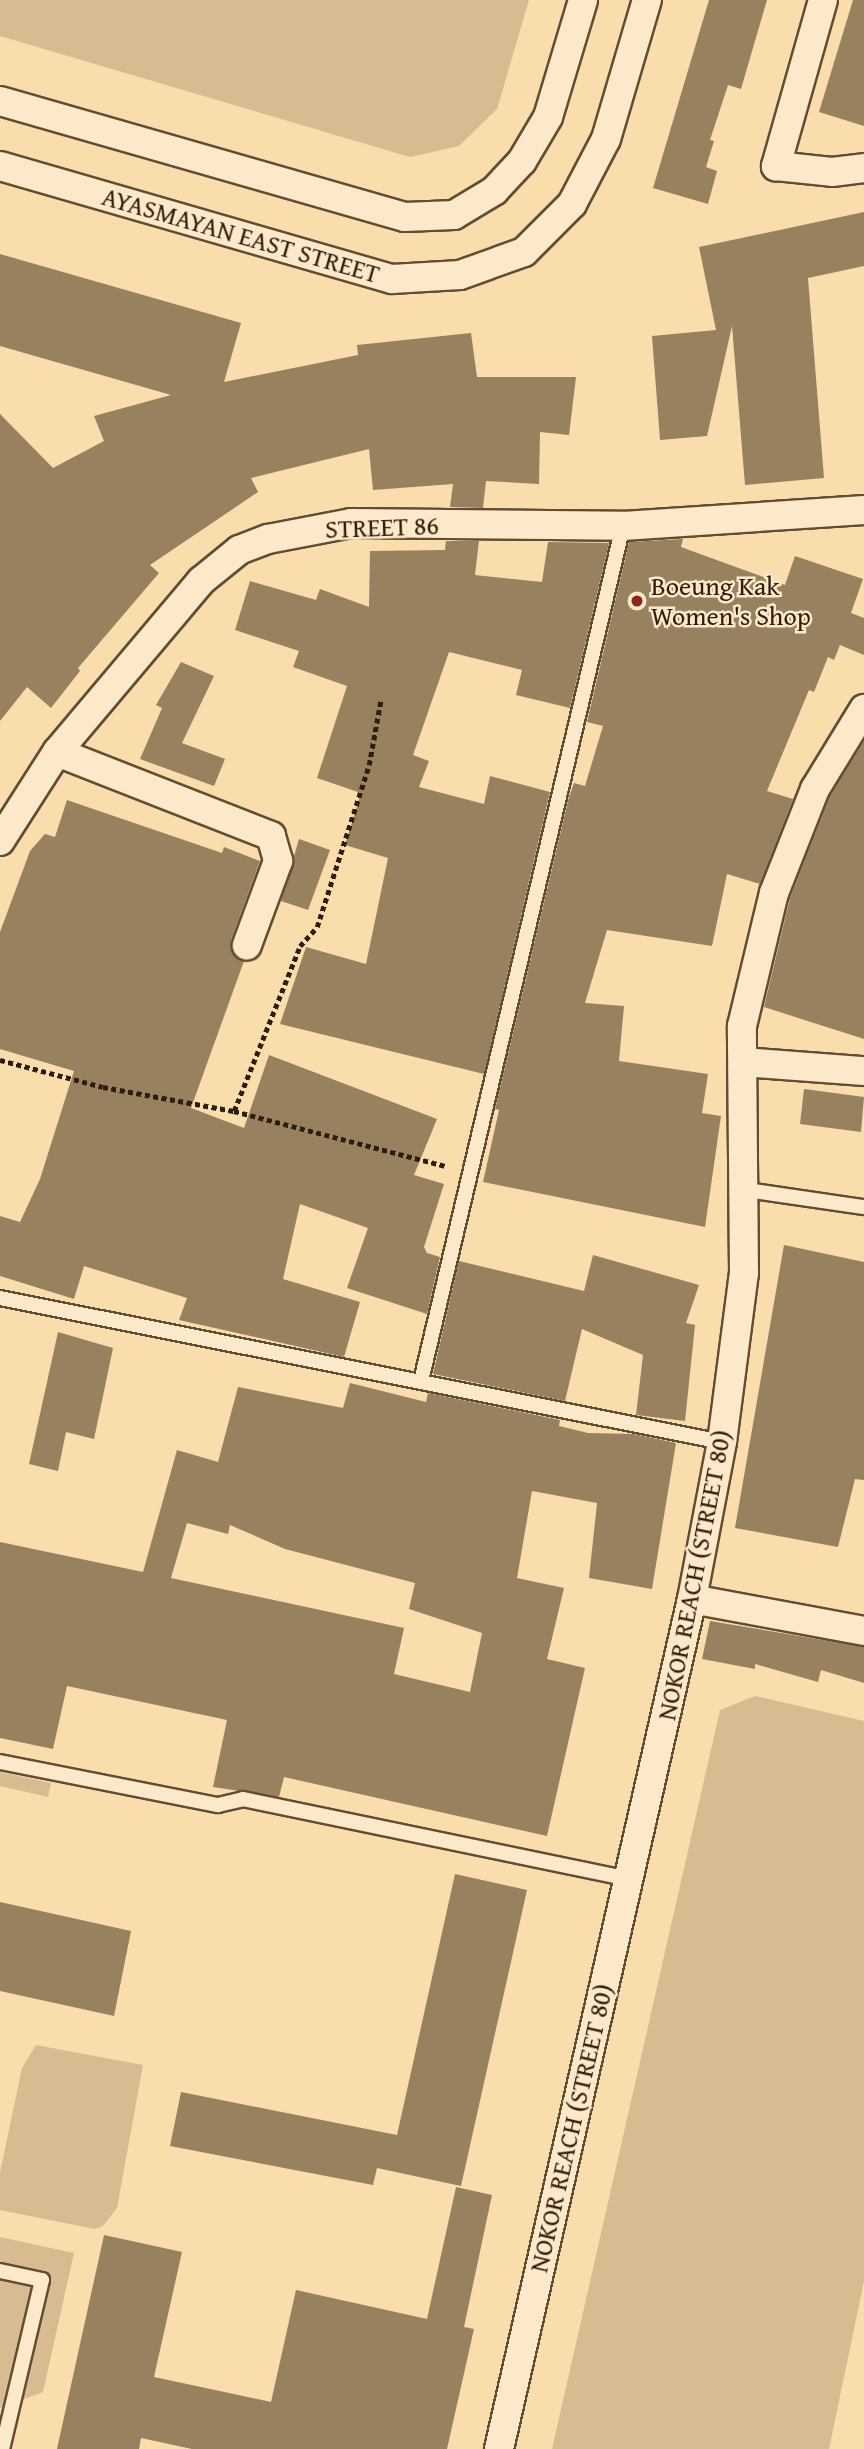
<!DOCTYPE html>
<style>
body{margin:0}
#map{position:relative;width:864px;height:2449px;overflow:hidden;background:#f9ddac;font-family:"Gentium Book Plus",serif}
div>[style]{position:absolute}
.green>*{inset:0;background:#d7bc91}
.building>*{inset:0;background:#98815f}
.path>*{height:4.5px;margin-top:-2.25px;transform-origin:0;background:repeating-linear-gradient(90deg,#2f1d0b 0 5px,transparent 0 8.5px)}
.roads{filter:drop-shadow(2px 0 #624d33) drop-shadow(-2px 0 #624d33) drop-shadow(0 2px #624d33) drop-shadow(0 -2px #624d33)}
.service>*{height:14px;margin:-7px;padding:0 7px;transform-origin:7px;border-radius:7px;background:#fbe9c9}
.minor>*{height:28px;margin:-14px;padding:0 14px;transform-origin:14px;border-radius:14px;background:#fbe9c9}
.dots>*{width:19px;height:19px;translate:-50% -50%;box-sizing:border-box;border:4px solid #fbe9c9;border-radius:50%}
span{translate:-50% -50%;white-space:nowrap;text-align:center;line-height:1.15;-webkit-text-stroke:5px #fbe9c9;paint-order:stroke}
.street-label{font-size:26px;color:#2f1d0b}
.poi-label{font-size:26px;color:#2f1d0b}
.left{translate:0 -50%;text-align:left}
</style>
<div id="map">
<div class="green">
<i style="clip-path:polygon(0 0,529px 0,497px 109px,459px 146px,410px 157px,0 36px)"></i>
<i style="clip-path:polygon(755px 1696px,864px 1721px,864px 2281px,829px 2449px,552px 2449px,720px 1710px)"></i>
<i style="clip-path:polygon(0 1772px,51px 1783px,48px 1797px,0 1786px)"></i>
<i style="clip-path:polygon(36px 2045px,143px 2065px,117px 2208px,103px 2226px,95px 2229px,0 2210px,0 2173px,22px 2068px)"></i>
<i style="clip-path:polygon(0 2237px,74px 2253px,43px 2392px,0 2408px)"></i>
</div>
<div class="building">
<i style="clip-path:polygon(709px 0,767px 0,741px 89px,728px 85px,710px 140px,714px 141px,706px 167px,717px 171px,708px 204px,653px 188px)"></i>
<i style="clip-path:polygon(853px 0,864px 0,864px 126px,819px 112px)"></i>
<i style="clip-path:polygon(864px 212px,864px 266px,808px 278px,824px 478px,745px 485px,732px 326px,707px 436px,660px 440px,652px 336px,716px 330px,699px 247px)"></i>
<i style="clip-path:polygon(0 254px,241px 323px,224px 382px,358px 355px,357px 345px,471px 333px,477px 377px,576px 377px,569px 435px,540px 432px,539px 484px,486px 481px,483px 508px,450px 507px,453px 484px,373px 490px,369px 449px,251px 478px,258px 492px,150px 565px,159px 573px,78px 668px,80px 671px,51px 708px,27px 687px,0 721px,0 414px,53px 468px,104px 441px,94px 416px,171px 395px,0 346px)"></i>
<i style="clip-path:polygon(683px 539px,681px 547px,785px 585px,795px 556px,863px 579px,851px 613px,864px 618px,864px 655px,840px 645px,834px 660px,828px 657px,814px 692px,809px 690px,767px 791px,793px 799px,760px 884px,727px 874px,712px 946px,607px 930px,585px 1003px,624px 1006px,619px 1061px,708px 1074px,702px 1113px,721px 1116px,705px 1227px,483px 1182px,499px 1110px,495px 1109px,569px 797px,574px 783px,585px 786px,603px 726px,587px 722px,629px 542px)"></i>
<i style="clip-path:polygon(446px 541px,479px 541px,475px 575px,542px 582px,548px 542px,609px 543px,570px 708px,516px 695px,522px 670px,449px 652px,413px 755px,429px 761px,419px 787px,484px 804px,490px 776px,550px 792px,484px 1074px,280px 1024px,306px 947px,366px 964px,388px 858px,345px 845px,361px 793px,317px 778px,347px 686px,293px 667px,299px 651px,235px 630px,250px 581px,316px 600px,320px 589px,369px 607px,370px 551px,445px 550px)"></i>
<i style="clip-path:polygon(181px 662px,214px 676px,182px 743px,225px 759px,214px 786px,140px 759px,162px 708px,156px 705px)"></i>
<i style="clip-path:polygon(864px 741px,864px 1039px,764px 1007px,790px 898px,830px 796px)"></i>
<i style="clip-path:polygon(67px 800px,222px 853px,224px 847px,260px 861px,231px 940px,234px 955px,244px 961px,191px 1108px,244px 1128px,269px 1055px,437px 1119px,414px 1175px,444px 1184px,424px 1247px,427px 1253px,440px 1257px,427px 1314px,347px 1288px,368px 1228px,300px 1204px,283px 1279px,360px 1302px,344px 1357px,179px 1320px,187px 1298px,84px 1266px,74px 1299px,0 1276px,0 1216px,20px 1222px,40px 1179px,74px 1071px,0 1049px,0 932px,30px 851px,45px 834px,55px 837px)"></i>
<i style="clip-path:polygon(299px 839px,330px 850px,308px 910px,281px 901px)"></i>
<i style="clip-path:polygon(804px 1089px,864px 1097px,861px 1132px,800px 1124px)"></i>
<i style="clip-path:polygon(784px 1245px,864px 1262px,864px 1480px,855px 1479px,838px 1547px,735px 1528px)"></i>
<i style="clip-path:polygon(593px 1255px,699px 1285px,686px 1323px,695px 1325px,685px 1421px,636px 1415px,643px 1355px,582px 1329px,565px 1401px,433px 1374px,459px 1261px,584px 1291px)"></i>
<i style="clip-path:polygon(58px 1332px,113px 1348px,94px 1439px,66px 1432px,58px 1471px,29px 1464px)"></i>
<i style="clip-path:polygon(evenodd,350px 1383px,426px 1402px,428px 1393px,560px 1420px,559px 1426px,588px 1433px,634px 1434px,676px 1443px,652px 1589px,589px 1578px,597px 1503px,532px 1491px,517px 1578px,564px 1588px,547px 1659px,585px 1668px,547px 1836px,284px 1777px,279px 1797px,213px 1787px,227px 1720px,67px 1686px,53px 1749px,0 1738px,0 1542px,143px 1572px,177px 1450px,218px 1462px,238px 1387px,343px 1408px,350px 1383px,187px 1523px,228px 1534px,230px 1525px,285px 1549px,415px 1583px,409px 1609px,482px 1633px,470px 1692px,394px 1674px,404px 1628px,171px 1578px,187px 1523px)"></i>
<i style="clip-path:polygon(710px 1621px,864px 1647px,864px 1683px,821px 1670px,818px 1682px,755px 1664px,755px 1669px,702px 1659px)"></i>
<i style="clip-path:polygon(455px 1874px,527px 1890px,461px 2186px,377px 2168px,373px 2185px,170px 2146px,181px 2092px,397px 2135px)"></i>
<i style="clip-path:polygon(0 1902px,131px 1931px,114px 2016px,0 1991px)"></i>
<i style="clip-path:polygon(456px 2187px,492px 2195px,464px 2327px,474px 2329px,447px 2449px,192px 2449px,141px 2438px,139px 2449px,57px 2449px,104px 2235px,182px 2252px,154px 2377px,271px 2402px,296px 2290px,427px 2319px)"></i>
</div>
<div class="path">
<i style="left:0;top:1060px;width:106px;rotate:14.7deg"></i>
<i style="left:103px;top:1087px;width:133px;rotate:10.4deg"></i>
<i style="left:234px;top:1111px;width:218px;rotate:14.6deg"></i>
<i style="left:234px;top:1111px;width:178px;rotate:-68.2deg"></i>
<i style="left:300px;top:946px;width:25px;rotate:-48deg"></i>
<i style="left:317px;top:927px;width:170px;rotate:-72.2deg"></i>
<i style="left:369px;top:765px;width:67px;rotate:-79.7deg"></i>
</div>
<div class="roads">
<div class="service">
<i style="left:740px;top:1189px;width:125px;rotate:8.3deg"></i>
<i style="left:0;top:1298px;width:736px;rotate:11.28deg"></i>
<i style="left:421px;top:1381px;width:879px;rotate:-76.71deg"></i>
<i style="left:0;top:1762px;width:222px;rotate:11.2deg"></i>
<i style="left:218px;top:1805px;width:26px;rotate:-13deg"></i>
<i style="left:243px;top:1799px;width:393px;rotate:11.7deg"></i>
<i style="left:0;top:2271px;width:43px;rotate:12.1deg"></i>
<i style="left:42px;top:2280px;width:174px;rotate:103.3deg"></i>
</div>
<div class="minor">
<i style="left:823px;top:0;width:173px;rotate:105.8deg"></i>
<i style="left:776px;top:166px;width:56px;rotate:6.1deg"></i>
<i style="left:832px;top:172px;width:32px;rotate:-7deg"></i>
<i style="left:0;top:101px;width:421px;rotate:16deg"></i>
<i style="left:405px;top:217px;width:49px;rotate:-2.3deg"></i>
<i style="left:454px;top:215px;width:47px;rotate:-31deg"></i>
<i style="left:494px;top:191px;width:41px;rotate:-47deg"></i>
<i style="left:522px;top:161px;width:51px;rotate:-59.4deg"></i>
<i style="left:548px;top:117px;width:122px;rotate:-73.3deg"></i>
<i style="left:0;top:166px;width:408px;rotate:16.1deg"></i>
<i style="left:392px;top:279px;width:68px;rotate:-3.4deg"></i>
<i style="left:460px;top:275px;width:68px;rotate:-19.8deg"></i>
<i style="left:524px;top:252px;width:68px;rotate:-45deg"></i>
<i style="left:572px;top:204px;width:73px;rotate:-62.4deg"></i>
<i style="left:606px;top:139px;width:145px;rotate:-73.6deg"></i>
<i style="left:57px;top:752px;width:230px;rotate:21.4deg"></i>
<i style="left:271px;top:836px;width:26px;rotate:74deg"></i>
<i style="left:278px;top:861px;width:90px;rotate:110.3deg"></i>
<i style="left:0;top:841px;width:106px;rotate:-57.4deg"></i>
<i style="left:57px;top:752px;width:224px;rotate:-49.9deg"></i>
<i style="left:201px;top:581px;width:49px;rotate:-39.2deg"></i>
<i style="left:239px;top:550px;width:31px;rotate:-21deg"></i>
<i style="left:268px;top:539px;width:85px;rotate:-10.9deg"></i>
<i style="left:351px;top:523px;width:272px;rotate:0.6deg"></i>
<i style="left:623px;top:526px;width:242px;rotate:-3.8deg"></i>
<i style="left:743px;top:1062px;width:121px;rotate:4.3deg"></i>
<i style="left:692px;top:1599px;width:175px;rotate:10.5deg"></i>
<i style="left:499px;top:2449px;width:872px;rotate:-77.21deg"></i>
<i style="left:692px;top:1599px;width:160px;rotate:-79.2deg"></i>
<i style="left:722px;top:1442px;width:170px;rotate:-82.6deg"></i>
<i style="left:744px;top:1273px;width:247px;rotate:-90.5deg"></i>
<i style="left:742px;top:1026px;width:137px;rotate:-76.5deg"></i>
<i style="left:774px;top:893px;width:112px;rotate:-68.5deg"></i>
<i style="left:815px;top:789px;width:94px;rotate:-58.5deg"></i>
</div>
</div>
<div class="dots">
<i style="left:637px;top:601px;background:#8f2418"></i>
</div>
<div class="street-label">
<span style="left:241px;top:235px;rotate:16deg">AYASMAYAN EAST STREET</span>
<span style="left:382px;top:527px;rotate:-2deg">STREET 86</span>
<span style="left:694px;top:1575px;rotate:-79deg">NOKOR REACH (STREET 80)</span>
<span style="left:571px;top:2128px;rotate:-77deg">NOKOR REACH (STREET 80)</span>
</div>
<div class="poi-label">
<span class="left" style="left:651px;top:601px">Boeung Kak<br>Women's Shop</span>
</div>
</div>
